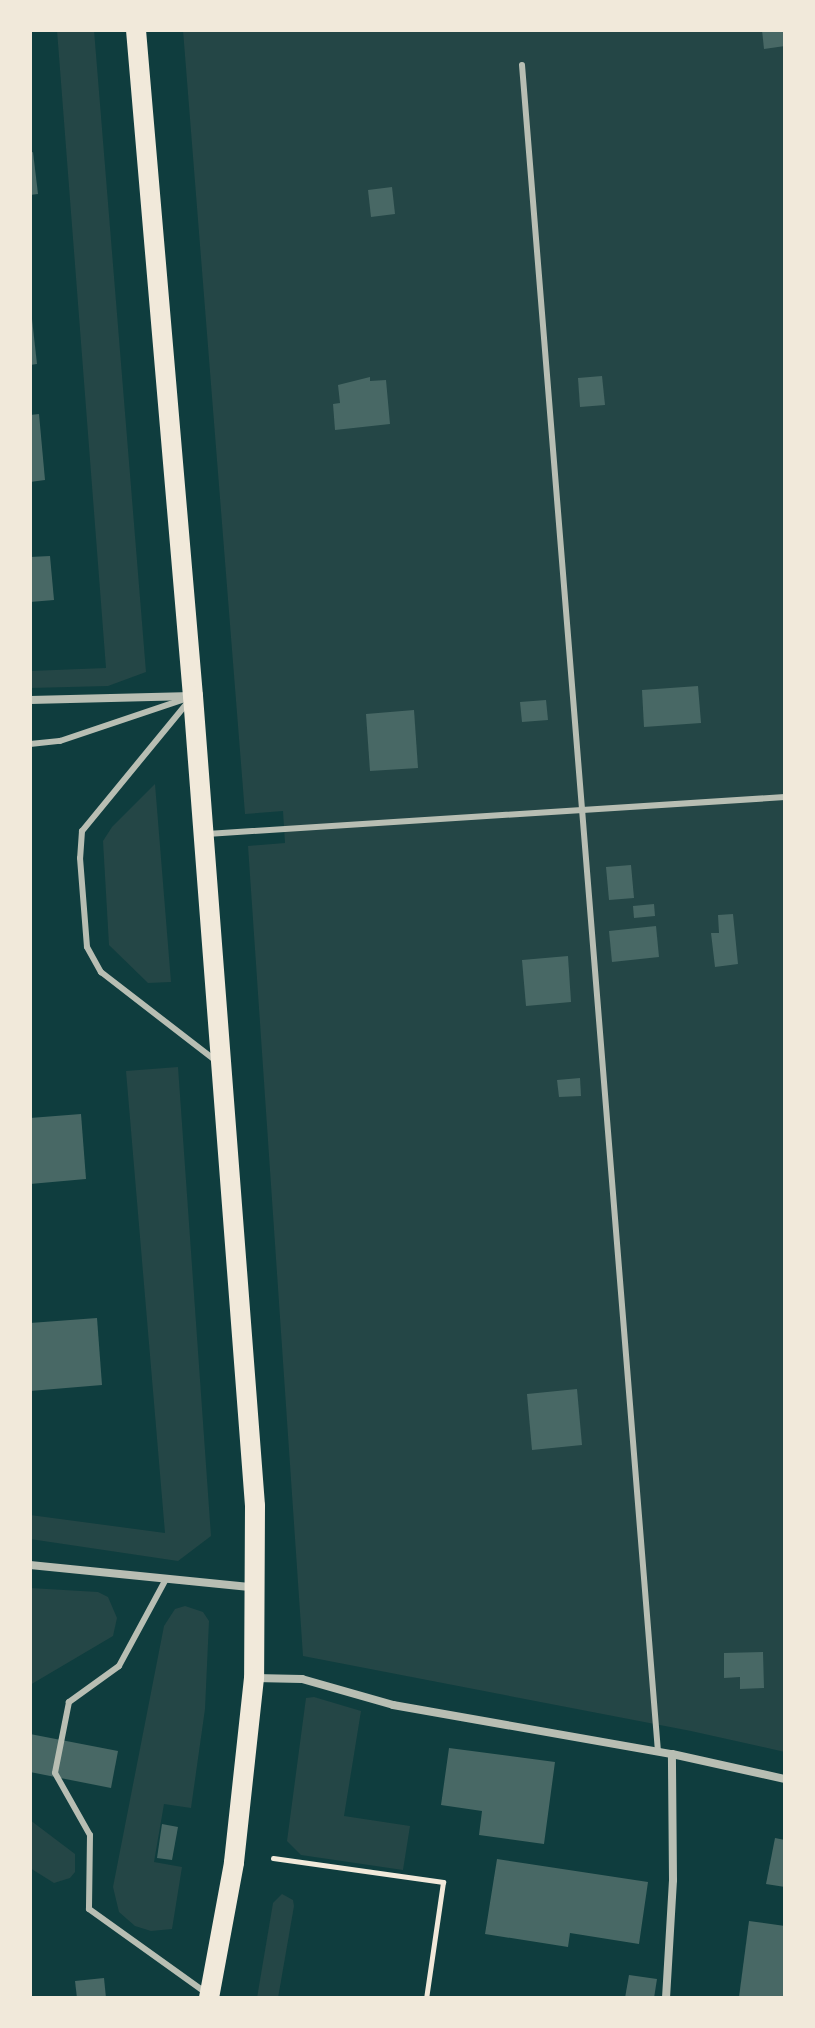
<!DOCTYPE html>
<style>
body{margin:0}
#map{position:relative;width:815px;height:2028px;overflow:hidden;background:#0f3d3e;font-family:Manrope,sans-serif}
div>[style]{position:absolute}
.green>*{inset:0;background:#244646}
.building>*{inset:0;background:#486865}
.path>*{height:5px;margin:-2.5px;padding:0 2.5px;transform-origin:2.5px;border-radius:2.5px;background:#f1e9da}
.service>*{height:6px;margin:-3px;padding:0 3px;transform-origin:3px;border-radius:3px;background:#b8beb3}
.minor>*{height:8px;margin:-4px;padding:0 4px;transform-origin:4px;border-radius:4px;background:#b8beb3}
.primary>*{height:20px;margin:-10px;padding:0 10px;transform-origin:10px;border-radius:10px;background:#f1e9da}
span{translate:-50% -50%;white-space:nowrap;text-align:center;line-height:1.15;-webkit-text-stroke:8px #f1e9da;paint-order:stroke}
.frame{position:absolute;inset:0;border:32px solid #f1e9da;pointer-events:none}
</style>
<div id="map">
<div class="green">
<i style="clip-path:polygon(57px 30px,94px 30px,146px 672px,108px 686px,30px 688px,30px 671px,106px 668px)"></i>
<i style="clip-path:polygon(183px 30px,785px 30px,785px 1752px,691px 1731px,303px 1656px,248px 846px,285px 843px,283px 811px,245px 814px)"></i>
<i style="clip-path:polygon(155px 784px,171px 982px,148px 983px,109px 945px,103px 841px,112px 827px)"></i>
<i style="clip-path:polygon(178px 1067px,211px 1536px,178px 1561px,30px 1539px,30px 1515px,165px 1533px,126px 1071px)"></i>
<i style="clip-path:polygon(30px 1588px,98px 1592px,108px 1597px,117px 1618px,113px 1636px,30px 1685px)"></i>
<i style="clip-path:polygon(185px 1606px,203px 1612px,209px 1621px,205px 1709px,191px 1808px,164px 1804px,154px 1862px,182px 1867px,172px 1929px,151px 1931px,135px 1926px,119px 1912px,113px 1887px,164px 1626px,175px 1609px)"></i>
<i style="clip-path:polygon(314px 1697px,361px 1711px,344px 1816px,410px 1826px,403px 1870px,301px 1855px,287px 1841px,306px 1698px)"></i>
<i style="clip-path:polygon(30px 1820px,75px 1854px,75px 1872px,70px 1878px,54px 1883px,30px 1868px)"></i>
<i style="clip-path:polygon(282px 1894px,293px 1900px,294px 1906px,278px 1998px,257px 1998px,273px 1903px)"></i>
</div>
<div class="building">
<i style="clip-path:polygon(762px 30px,785px 30px,785px 46px,764px 49px)"></i>
<i style="clip-path:polygon(33px 152px,38px 194px,30px 195px,30px 153px)"></i>
<i style="clip-path:polygon(392px 187px,395px 214px,371px 217px,368px 190px)"></i>
<i style="clip-path:polygon(30px 301px,37px 364px,30px 365px)"></i>
<i style="clip-path:polygon(602px 376px,605px 405px,580px 407px,578px 378px)"></i>
<i style="clip-path:polygon(370px 377px,370px 381px,386px 380px,390px 424px,335px 430px,333px 404px,340px 403px,338px 385px)"></i>
<i style="clip-path:polygon(39px 414px,45px 480px,30px 482px,30px 415px)"></i>
<i style="clip-path:polygon(50px 556px,54px 600px,30px 602px,30px 557px)"></i>
<i style="clip-path:polygon(698px 686px,701px 723px,644px 727px,642px 690px)"></i>
<i style="clip-path:polygon(546px 700px,548px 720px,522px 722px,520px 702px)"></i>
<i style="clip-path:polygon(414px 710px,418px 768px,370px 771px,366px 714px)"></i>
<i style="clip-path:polygon(631px 865px,634px 898px,609px 900px,606px 867px)"></i>
<i style="clip-path:polygon(654px 904px,655px 916px,634px 918px,633px 906px)"></i>
<i style="clip-path:polygon(733px 914px,738px 964px,715px 967px,711px 933px,719px 933px,718px 915px)"></i>
<i style="clip-path:polygon(656px 926px,659px 957px,612px 962px,609px 931px)"></i>
<i style="clip-path:polygon(568px 956px,571px 1002px,526px 1006px,522px 960px)"></i>
<i style="clip-path:polygon(580px 1078px,581px 1096px,559px 1097px,557px 1080px)"></i>
<i style="clip-path:polygon(81px 1114px,86px 1179px,30px 1184px,30px 1118px)"></i>
<i style="clip-path:polygon(97px 1318px,102px 1385px,30px 1391px,30px 1323px)"></i>
<i style="clip-path:polygon(577px 1389px,582px 1445px,532px 1450px,527px 1394px)"></i>
<i style="clip-path:polygon(763px 1652px,764px 1688px,740px 1689px,740px 1677px,724px 1678px,724px 1653px)"></i>
<i style="clip-path:polygon(30px 1734px,118px 1751px,111px 1788px,30px 1772px)"></i>
<i style="clip-path:polygon(449px 1748px,555px 1762px,544px 1844px,479px 1835px,482px 1811px,441px 1805px)"></i>
<i style="clip-path:polygon(162px 1824px,178px 1827px,172px 1860px,157px 1858px)"></i>
<i style="clip-path:polygon(775px 1838px,785px 1840px,785px 1887px,766px 1884px)"></i>
<i style="clip-path:polygon(497px 1859px,648px 1882px,639px 1944px,570px 1933px,568px 1947px,485px 1934px)"></i>
<i style="clip-path:polygon(749px 1921px,785px 1926px,785px 1998px,739px 1997px)"></i>
<i style="clip-path:polygon(629px 1975px,657px 1979px,654px 1998px,625px 1998px)"></i>
<i style="clip-path:polygon(104px 1978px,106px 1998px,77px 1998px,75px 1981px)"></i>
</div>
<div class="path">
<i style="left:273px;top:1858px;width:172px;rotate:8deg"></i>
<i style="left:443px;top:1882px;width:117px;rotate:98.3deg"></i>
</div>
<div class="service">
<i style="left:522px;top:65px;width:1691px;rotate:85.39deg"></i>
<i style="left:188px;top:702px;width:167px;rotate:129.4deg"></i>
<i style="left:82px;top:831px;width:27px;rotate:94deg"></i>
<i style="left:80px;top:858px;width:89px;rotate:85.5deg"></i>
<i style="left:87px;top:947px;width:29px;rotate:61deg"></i>
<i style="left:101px;top:972px;width:145px;rotate:37.7deg"></i>
<i style="left:30px;top:744px;width:30px;rotate:-6deg"></i>
<i style="left:60px;top:741px;width:132px;rotate:-18.6deg"></i>
<i style="left:207px;top:834px;width:579px;rotate:-3.66deg"></i>
<i style="left:166px;top:1579px;width:99px;rotate:118.4deg"></i>
<i style="left:119px;top:1666px;width:62px;rotate:144.2deg"></i>
<i style="left:69px;top:1702px;width:72px;rotate:101.2deg"></i>
<i style="left:55px;top:1773px;width:71px;rotate:60.6deg"></i>
<i style="left:90px;top:1835px;width:74px;rotate:90.8deg"></i>
<i style="left:89px;top:1909px;width:143px;rotate:35.6deg"></i>
</div>
<div class="minor">
<i style="left:30px;top:700px;width:162px;rotate:-1.4deg"></i>
<i style="left:30px;top:1565px;width:223px;rotate:5.7deg"></i>
<i style="left:255px;top:1678px;width:47px;rotate:1.2deg"></i>
<i style="left:302px;top:1679px;width:95px;rotate:15.9deg"></i>
<i style="left:393px;top:1705px;width:283px;rotate:10deg"></i>
<i style="left:672px;top:1754px;width:116px;rotate:12.5deg"></i>
<i style="left:666px;top:1998px;width:118px;rotate:-86.6deg"></i>
<i style="left:673px;top:1880px;width:126px;rotate:-90.5deg"></i>
</div>
<div class="primary">
<i style="left:136px;top:30px;width:668px;rotate:85.11deg"></i>
<i style="left:193px;top:696px;width:812px;rotate:85.62deg"></i>
<i style="left:255px;top:1506px;width:172px;rotate:90.3deg"></i>
<i style="left:254px;top:1678px;width:186px;rotate:96.2deg"></i>
<i style="left:234px;top:1863px;width:137px;rotate:100.5deg"></i>
</div>
<div class="frame"></div>
</div>
